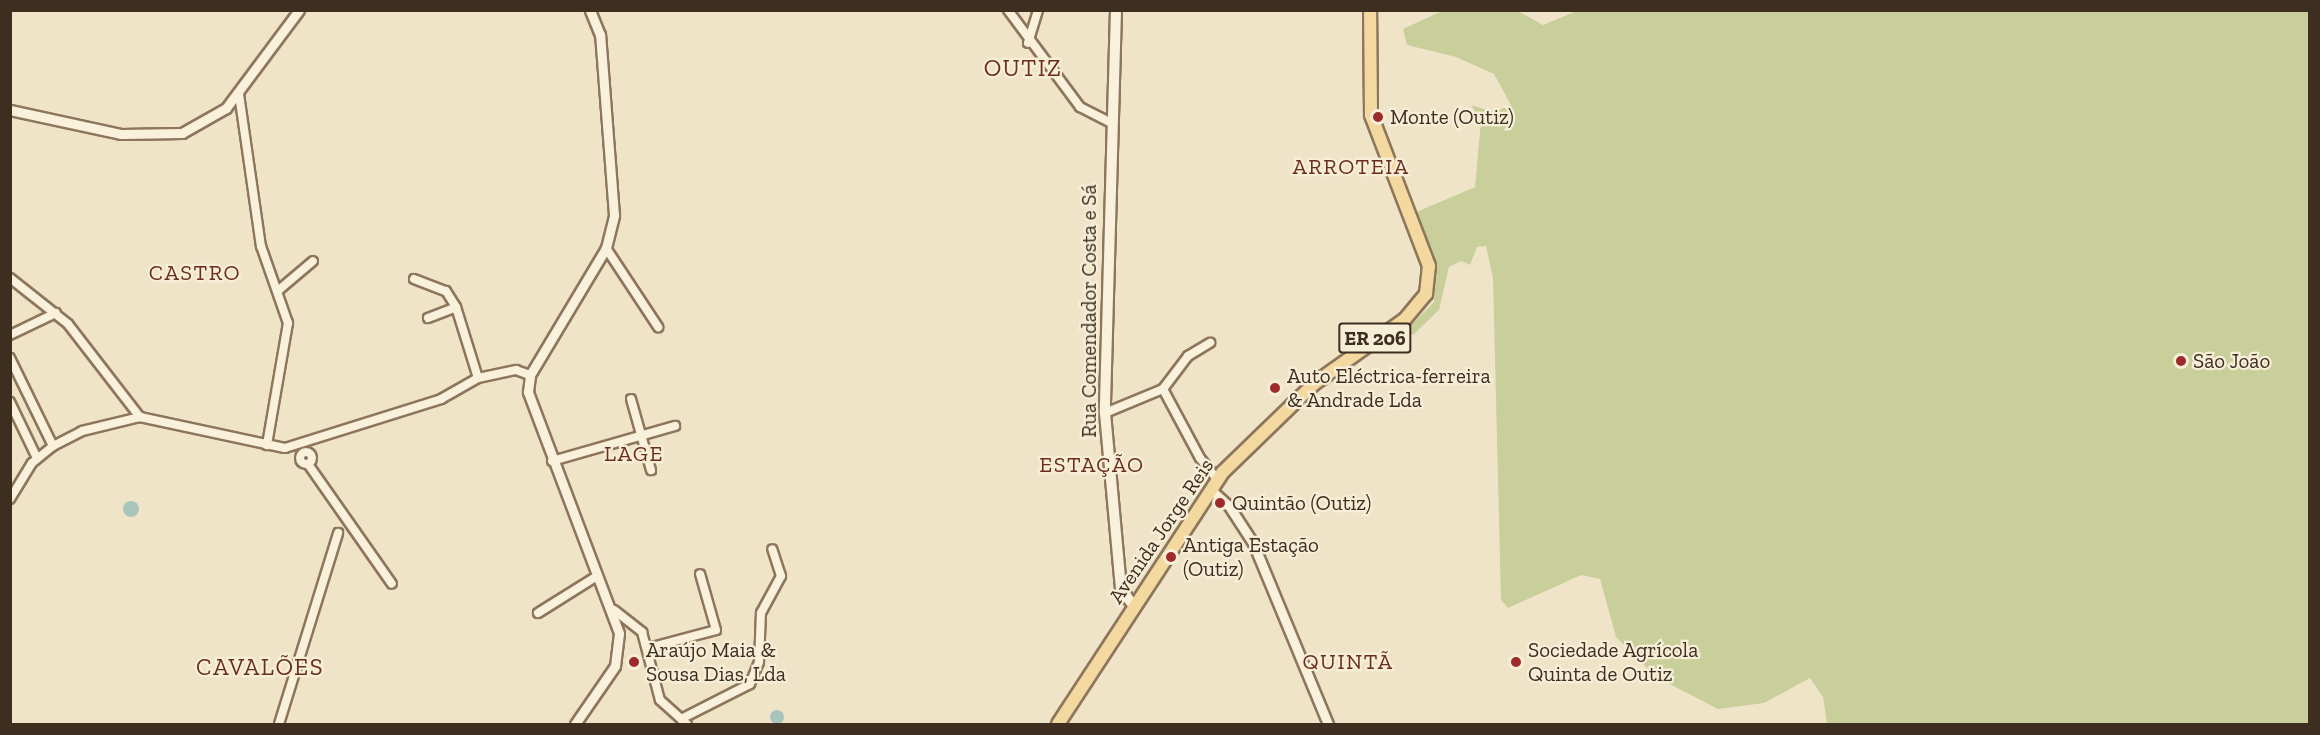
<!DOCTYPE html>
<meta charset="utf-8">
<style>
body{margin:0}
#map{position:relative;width:2320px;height:735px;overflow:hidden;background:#f0e4c8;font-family:"Zilla Slab",serif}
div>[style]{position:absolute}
.green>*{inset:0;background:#c9cf9b}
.water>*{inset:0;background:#a9c4bc}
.round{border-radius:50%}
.roads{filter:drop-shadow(2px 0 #8d765c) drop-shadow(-2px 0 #8d765c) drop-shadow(0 2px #8d765c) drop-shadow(0 -2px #8d765c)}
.minor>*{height:8px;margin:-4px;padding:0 4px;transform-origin:4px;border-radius:4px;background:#faf1dc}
.minor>.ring{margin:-4px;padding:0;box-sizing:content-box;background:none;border:8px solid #faf1dc;border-radius:50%}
.tertiary>*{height:9px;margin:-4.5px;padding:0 4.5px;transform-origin:4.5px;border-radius:4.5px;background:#faf1dc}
.secondary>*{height:10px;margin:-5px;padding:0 5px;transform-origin:5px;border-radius:5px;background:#faf1dc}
.primary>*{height:12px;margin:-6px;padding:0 6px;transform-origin:6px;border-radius:6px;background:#f3d9a0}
.dots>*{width:16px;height:16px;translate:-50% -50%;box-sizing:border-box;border:3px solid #f7eed8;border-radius:50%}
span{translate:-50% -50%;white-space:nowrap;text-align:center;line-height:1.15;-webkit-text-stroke:4.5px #f7eed8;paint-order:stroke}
.shield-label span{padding:2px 4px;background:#f7eed8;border:2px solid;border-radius:4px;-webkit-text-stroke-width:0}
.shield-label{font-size:20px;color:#3d2e20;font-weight:700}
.poi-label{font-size:21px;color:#3d2e20}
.left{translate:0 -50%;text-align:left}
.street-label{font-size:21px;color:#3d2e20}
.neighbourhood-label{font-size:22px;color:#6b2e1e;letter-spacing:1.5px}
.quarter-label{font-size:24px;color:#6b2e1e;letter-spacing:1.5px}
.frame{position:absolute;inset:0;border:12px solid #3d2e20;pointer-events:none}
</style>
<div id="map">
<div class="green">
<i style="clip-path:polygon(1579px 10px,2309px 11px,2309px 724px,1827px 724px,1823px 697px,1810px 678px,1764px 703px,1718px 709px,1656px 677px,1616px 637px,1600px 579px,1581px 575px,1508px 608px,1501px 600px,1493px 278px,1486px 246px,1477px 247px,1470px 265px,1461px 261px,1449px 267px,1439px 310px,1414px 334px,1386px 344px,1386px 338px,1410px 326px,1434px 302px,1436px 276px,1414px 213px,1475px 187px,1481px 121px,1471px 105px,1494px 112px,1511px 105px,1494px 74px,1456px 57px,1407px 45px,1403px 29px,1442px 11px,1518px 11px,1543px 25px)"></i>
</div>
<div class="water">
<i class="round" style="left:123px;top:501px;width:16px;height:16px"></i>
<i class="round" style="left:770px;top:710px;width:14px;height:14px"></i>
</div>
<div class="roads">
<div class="minor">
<i style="left:1008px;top:10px;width:121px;rotate:53.4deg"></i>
<i style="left:1080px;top:107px;width:35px;rotate:27deg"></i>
<i style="left:1028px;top:43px;width:34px;rotate:-73deg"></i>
<i style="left:239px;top:94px;width:154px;rotate:81.8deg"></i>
<i style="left:261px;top:246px;width:82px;rotate:70.7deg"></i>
<i style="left:288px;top:323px;width:124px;rotate:99.8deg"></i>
<i style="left:606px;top:248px;width:95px;rotate:56.6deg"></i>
<i style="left:10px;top:278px;width:74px;rotate:38.4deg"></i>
<i style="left:68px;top:324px;width:118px;rotate:52.3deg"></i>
<i style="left:140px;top:417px;width:148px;rotate:12.1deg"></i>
<i style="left:285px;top:448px;width:164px;rotate:-17.4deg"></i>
<i style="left:441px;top:399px;width:43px;rotate:-29.6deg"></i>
<i style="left:478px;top:378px;width:39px;rotate:-12deg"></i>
<i style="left:516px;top:370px;width:15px;rotate:20deg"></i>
<i style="left:414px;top:279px;width:34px;rotate:21deg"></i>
<i style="left:446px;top:291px;width:19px;rotate:58deg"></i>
<i style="left:456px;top:307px;width:74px;rotate:72.8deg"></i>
<i style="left:280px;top:289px;width:43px;rotate:-40.3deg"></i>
<i style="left:428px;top:318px;width:30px;rotate:-21deg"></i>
<i style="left:10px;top:335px;width:51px;rotate:-25.6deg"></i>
<i style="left:10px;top:358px;width:98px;rotate:64deg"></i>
<i style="left:1163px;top:389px;width:41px;rotate:-52.9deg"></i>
<i style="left:1188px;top:356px;width:26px;rotate:-31deg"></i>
<i style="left:631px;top:399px;width:74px;rotate:74.3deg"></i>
<i style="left:10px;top:402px;width:62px;rotate:64.3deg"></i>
<i style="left:1105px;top:413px;width:63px;rotate:-22.5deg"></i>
<i style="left:1163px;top:389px;width:78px;rotate:61.8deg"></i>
<i style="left:1200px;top:458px;width:27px;rotate:51deg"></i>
<i class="ring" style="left:300px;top:452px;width:4px;height:4px"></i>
<i style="left:552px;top:461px;width:128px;rotate:-15.9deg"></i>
<i style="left:308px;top:464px;width:146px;rotate:55deg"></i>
<i style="left:10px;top:499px;width:42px;rotate:-58.6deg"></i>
<i style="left:32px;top:463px;width:27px;rotate:-39deg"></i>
<i style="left:53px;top:446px;width:33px;rotate:-27deg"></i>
<i style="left:82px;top:431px;width:60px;rotate:-13.6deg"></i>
<i style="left:614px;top:610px;width:36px;rotate:38deg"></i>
<i style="left:642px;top:632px;width:70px;rotate:75.2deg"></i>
<i style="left:660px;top:700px;width:36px;rotate:42deg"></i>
<i style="left:538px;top:613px;width:70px;rotate:-32.1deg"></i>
<i style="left:648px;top:648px;width:70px;rotate:-14.8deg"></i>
<i style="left:716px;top:630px;width:58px;rotate:-105.9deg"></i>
<i style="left:681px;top:719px;width:77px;rotate:-26.9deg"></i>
<i style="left:750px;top:684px;width:24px;rotate:-68deg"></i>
<i style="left:759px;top:662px;width:49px;rotate:-87.7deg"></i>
<i style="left:761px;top:613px;width:42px;rotate:-61.6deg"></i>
<i style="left:781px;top:576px;width:28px;rotate:-108deg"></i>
<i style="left:279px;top:724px;width:200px;rotate:-72.8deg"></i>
</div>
<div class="tertiary">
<i style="left:10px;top:110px;width:114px;rotate:12.2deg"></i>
<i style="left:121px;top:134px;width:61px;rotate:-0.9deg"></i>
<i style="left:182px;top:133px;width:51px;rotate:-29.6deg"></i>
<i style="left:226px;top:108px;width:122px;rotate:-53.3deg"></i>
<i style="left:1210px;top:489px;width:25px;rotate:42deg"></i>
<i style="left:1229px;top:506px;width:44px;rotate:57deg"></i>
<i style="left:1253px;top:543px;width:196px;rotate:67.5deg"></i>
<i style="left:575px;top:724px;width:70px;rotate:-55.4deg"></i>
<i style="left:615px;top:666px;width:33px;rotate:-83deg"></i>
<i style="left:619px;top:633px;width:258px;rotate:-110.7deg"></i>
<i style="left:528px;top:392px;width:17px;rotate:-83deg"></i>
<i style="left:530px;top:375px;width:148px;rotate:-59.1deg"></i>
<i style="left:606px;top:248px;width:34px;rotate:-76deg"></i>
<i style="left:614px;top:215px;width:181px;rotate:-94.4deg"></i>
<i style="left:600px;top:35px;width:27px;rotate:-112deg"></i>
</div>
<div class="secondary">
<i style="left:1116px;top:10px;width:403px;rotate:91.6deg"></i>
<i style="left:1105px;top:413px;width:177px;rotate:84.8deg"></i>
<i style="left:1121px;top:589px;width:21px;rotate:53deg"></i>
</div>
<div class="primary">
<i style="left:1058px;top:724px;width:300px;rotate:-56.8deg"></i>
<i style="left:1222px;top:473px;width:129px;rotate:-44.1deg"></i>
<i style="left:1315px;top:383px;width:110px;rotate:-35.4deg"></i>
<i style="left:1405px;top:319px;width:33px;rotate:-50deg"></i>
<i style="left:1426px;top:294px;width:28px;rotate:-84deg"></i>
<i style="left:1429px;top:266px;width:162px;rotate:-111deg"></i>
<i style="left:1371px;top:115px;width:105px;rotate:-90.5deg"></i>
</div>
</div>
<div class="dots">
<i style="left:1378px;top:117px;background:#9e2a2b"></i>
<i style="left:2181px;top:361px;background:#9e2a2b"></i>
<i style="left:1275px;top:388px;background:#9e2a2b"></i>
<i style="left:1220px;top:503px;background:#9e2a2b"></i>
<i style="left:1171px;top:557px;background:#9e2a2b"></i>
<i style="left:634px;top:662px;background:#9e2a2b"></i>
<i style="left:1516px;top:662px;background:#9e2a2b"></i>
</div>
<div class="shield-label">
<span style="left:1375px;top:338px">ER 206</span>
</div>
<div class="poi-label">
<span class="left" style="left:1390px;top:117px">Monte (Outiz)</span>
<span class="left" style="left:2193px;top:361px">São João</span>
<span class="left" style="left:1287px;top:388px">Auto Eléctrica-ferreira<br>&amp; Andrade Lda</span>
<span class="left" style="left:1232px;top:503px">Quintão (Outiz)</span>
<span class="left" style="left:1183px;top:557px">Antiga Estação<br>(Outiz)</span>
<span class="left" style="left:646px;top:662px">Araújo Maia &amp;<br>Sousa Dias, Lda</span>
<span class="left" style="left:1528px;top:662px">Sociedade Agrícola<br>Quinta de Outiz</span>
</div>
<div class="street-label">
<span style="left:1089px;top:311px;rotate:-90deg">Rua Comendador Costa e Sá</span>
<span style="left:1161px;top:531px;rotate:-56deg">Avenida Jorge Reis</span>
</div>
<div class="neighbourhood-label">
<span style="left:1351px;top:167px">ARROTEIA</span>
<span style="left:195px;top:273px">CASTRO</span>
<span style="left:634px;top:454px">LAGE</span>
<span style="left:1092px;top:465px">ESTAÇÃO</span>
<span style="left:1348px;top:662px">QUINTÃ</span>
</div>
<div class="quarter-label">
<span style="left:1023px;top:68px">OUTIZ</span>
<span style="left:260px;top:667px">CAVALÕES</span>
</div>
<div class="frame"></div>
</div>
